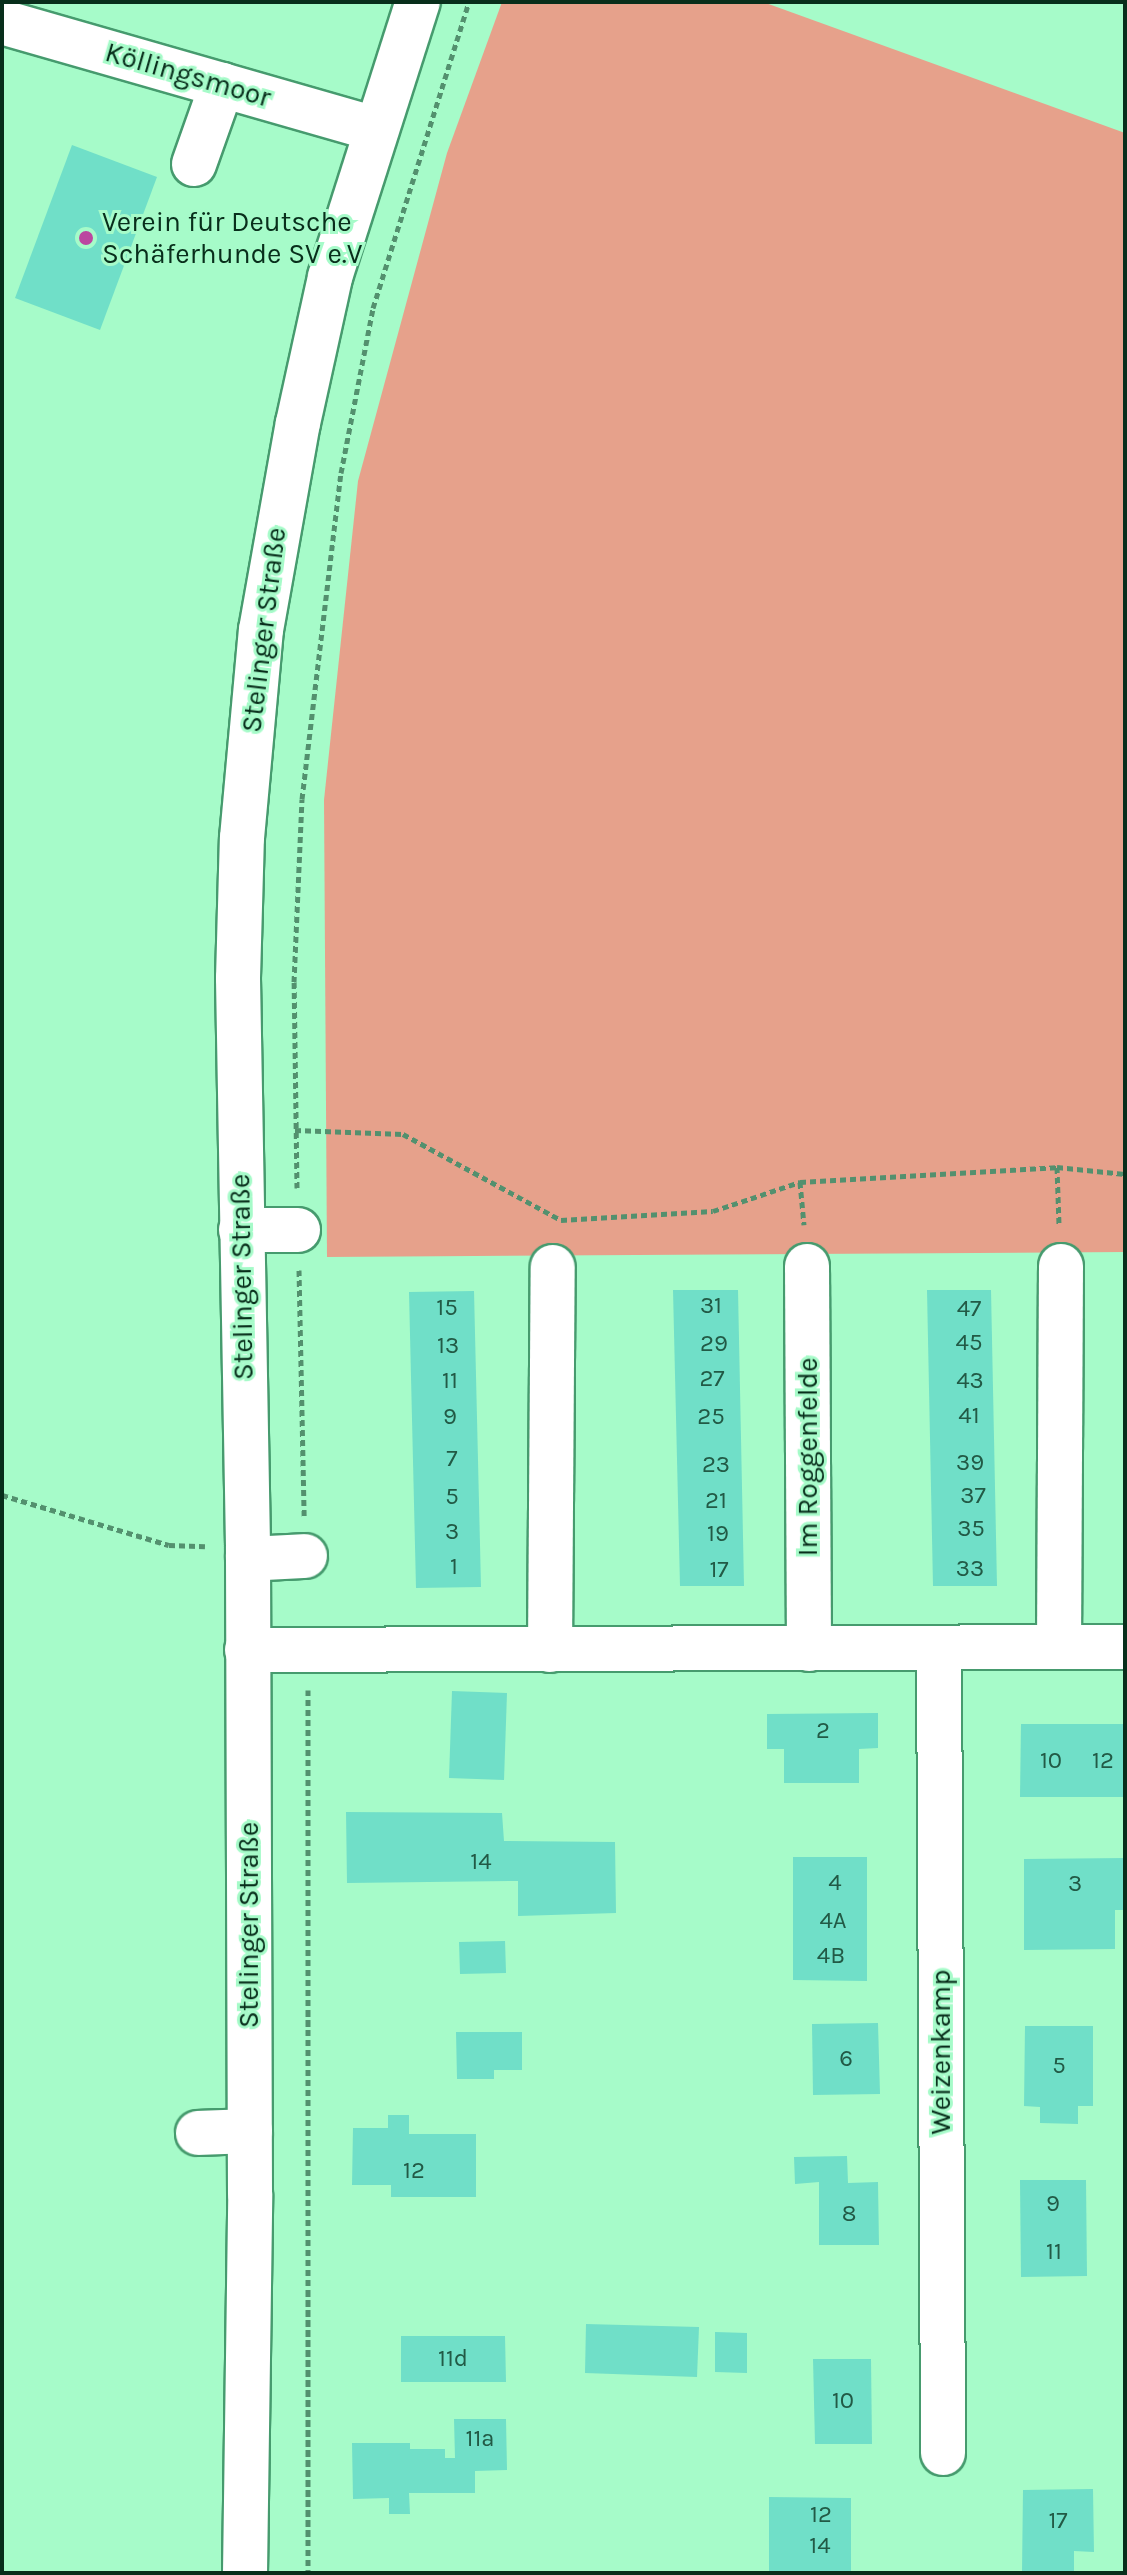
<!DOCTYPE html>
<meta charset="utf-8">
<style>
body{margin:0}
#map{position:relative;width:1127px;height:2575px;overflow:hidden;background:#a6fbc9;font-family:Karla,sans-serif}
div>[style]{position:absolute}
.green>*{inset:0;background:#e6a18b}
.building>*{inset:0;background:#70dfc8}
.path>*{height:5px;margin-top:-2.5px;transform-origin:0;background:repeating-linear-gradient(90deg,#53906e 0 6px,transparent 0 10px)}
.roads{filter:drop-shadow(2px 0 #469b6e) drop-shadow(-2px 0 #469b6e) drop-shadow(0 2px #469b6e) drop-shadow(0 -2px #469b6e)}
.minor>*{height:44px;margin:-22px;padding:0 22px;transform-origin:22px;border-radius:22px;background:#fff}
.major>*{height:44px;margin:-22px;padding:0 22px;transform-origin:22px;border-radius:22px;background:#fff}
.dots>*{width:22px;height:22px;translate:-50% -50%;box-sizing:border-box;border:4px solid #a6fbc9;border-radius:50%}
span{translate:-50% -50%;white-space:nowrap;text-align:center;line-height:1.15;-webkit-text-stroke:6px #a6fbc9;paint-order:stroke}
.number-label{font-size:24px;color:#225a46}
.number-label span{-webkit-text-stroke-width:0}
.street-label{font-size:28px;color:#082e1b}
.poi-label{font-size:28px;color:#082e1b}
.left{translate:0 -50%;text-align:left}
.frame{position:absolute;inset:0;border:4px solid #082e1b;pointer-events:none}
</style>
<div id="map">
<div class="green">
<i style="clip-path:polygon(502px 2px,763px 2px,1125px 133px,1125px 1252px,327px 1257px,324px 800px,358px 481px,447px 153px)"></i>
</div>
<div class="building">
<i style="clip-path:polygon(72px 145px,157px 177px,100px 330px,15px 298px)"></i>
<i style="clip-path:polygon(673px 1290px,738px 1290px,744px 1586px,680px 1586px)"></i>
<i style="clip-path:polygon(927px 1290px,991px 1290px,997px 1586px,933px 1586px)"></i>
<i style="clip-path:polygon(474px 1291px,481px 1587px,416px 1588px,409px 1292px)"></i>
<i style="clip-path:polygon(452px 1691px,507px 1693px,504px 1780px,449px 1778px)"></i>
<i style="clip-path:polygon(878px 1713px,878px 1748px,859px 1749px,859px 1783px,784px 1783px,784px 1749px,767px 1749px,767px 1714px)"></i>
<i style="clip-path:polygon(1021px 1724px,1125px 1724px,1125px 1797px,1020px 1797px)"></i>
<i style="clip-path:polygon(346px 1812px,502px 1813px,504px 1841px,615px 1842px,616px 1913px,518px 1916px,518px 1881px,347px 1883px)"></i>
<i style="clip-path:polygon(793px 1857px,867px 1857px,867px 1981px,793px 1980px)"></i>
<i style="clip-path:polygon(1125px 1858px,1125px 1910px,1115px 1910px,1115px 1949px,1024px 1950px,1024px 1859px)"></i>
<i style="clip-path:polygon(505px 1941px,506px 1973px,460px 1974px,459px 1942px)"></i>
<i style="clip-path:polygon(878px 2023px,880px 2094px,813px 2095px,812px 2024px)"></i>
<i style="clip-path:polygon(1025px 2026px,1093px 2026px,1093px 2106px,1078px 2106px,1078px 2124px,1040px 2123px,1040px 2107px,1024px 2106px)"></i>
<i style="clip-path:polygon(456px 2032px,522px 2032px,522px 2070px,494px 2070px,494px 2079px,457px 2079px)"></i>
<i style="clip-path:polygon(388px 2115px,409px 2115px,409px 2134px,476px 2134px,476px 2197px,391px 2197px,391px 2185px,352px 2185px,353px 2128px,388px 2128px)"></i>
<i style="clip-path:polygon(847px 2156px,848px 2183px,878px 2182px,879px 2245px,819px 2245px,819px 2182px,795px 2184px,794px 2157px)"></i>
<i style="clip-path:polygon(1020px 2180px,1086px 2180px,1087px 2276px,1021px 2277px)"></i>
<i style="clip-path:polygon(586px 2324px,699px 2327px,697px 2377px,585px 2373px)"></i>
<i style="clip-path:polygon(715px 2332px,747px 2333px,747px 2373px,715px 2372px)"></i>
<i style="clip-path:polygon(401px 2336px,505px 2336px,506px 2382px,401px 2382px)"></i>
<i style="clip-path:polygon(813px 2359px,871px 2359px,872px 2444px,815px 2444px)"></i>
<i style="clip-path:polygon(454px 2419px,506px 2419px,507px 2470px,475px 2471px,475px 2493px,409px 2493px,410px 2514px,389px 2514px,389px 2498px,353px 2499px,352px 2443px,410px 2443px,410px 2449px,445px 2449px,445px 2458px,455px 2458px)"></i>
<i style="clip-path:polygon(1093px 2489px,1094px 2552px,1074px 2551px,1074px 2573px,1022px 2573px,1023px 2490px)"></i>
<i style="clip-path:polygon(769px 2497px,851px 2498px,851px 2573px,769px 2573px)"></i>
</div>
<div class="path">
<i style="left:295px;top:1130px;width:108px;rotate:2.1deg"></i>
<i style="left:403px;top:1134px;width:180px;rotate:28.6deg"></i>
<i style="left:561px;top:1220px;width:152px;rotate:-3.4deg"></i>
<i style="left:713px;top:1211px;width:92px;rotate:-18.4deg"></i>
<i style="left:800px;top:1182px;width:257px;rotate:-3.3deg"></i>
<i style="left:1057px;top:1167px;width:68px;rotate:5.9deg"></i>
<i style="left:1057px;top:1167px;width:58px;rotate:88deg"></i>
<i style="left:800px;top:1182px;width:43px;rotate:84.7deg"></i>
<i style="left:297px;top:1188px;width:206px;rotate:-90.8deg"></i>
<i style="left:294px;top:982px;width:183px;rotate:-87.5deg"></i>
<i style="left:302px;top:799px;width:328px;rotate:-83.2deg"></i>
<i style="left:341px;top:473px;width:168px;rotate:-79deg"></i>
<i style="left:373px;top:308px;width:321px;rotate:-72.6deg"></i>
<i style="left:299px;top:1270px;width:246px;rotate:88.8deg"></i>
<i style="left:2px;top:1495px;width:174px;rotate:16.7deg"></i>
<i style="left:169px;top:1545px;width:36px;rotate:2deg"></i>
<i style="left:308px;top:1690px;width:883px;rotate:90deg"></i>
</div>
<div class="roads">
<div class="minor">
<i style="left:2px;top:22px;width:387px;rotate:16deg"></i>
<i style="left:194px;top:164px;width:84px;rotate:-70.5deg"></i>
<i style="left:241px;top:1230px;width:57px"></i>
<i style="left:807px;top:1266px;width:383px;rotate:89.7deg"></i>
<i style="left:248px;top:1559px;width:57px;rotate:-3deg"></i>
<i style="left:1059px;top:1647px;width:381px;rotate:-89.7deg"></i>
<i style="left:247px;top:1650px;width:878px;rotate:-0.2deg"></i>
<i style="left:550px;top:1650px;width:383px;rotate:-89.6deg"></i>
<i style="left:939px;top:1650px;width:803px;rotate:89.71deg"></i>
<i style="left:198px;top:2133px;width:52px;rotate:-2.2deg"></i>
</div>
<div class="major">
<i style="left:245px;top:2573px;width:379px;rotate:-89.2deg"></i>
<i style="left:250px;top:2194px;width:648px;rotate:-90.18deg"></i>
<i style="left:248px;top:1546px;width:568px;rotate:-91.01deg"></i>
<i style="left:238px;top:978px;width:140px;rotate:-88.4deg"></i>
<i style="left:242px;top:838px;width:209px;rotate:-84.8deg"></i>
<i style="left:261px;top:630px;width:210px;rotate:-79.9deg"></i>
<i style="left:298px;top:423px;width:149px;rotate:-77.6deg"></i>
<i style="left:330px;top:277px;width:289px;rotate:-72.3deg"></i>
</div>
</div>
<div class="dots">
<i style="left:86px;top:238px;background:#bb47a0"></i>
</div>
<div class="number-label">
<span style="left:711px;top:1306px">31</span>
<span style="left:447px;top:1308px">15</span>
<span style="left:969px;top:1309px">47</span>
<span style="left:969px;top:1343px">45</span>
<span style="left:714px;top:1344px">29</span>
<span style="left:448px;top:1346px">13</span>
<span style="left:712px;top:1379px">27</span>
<span style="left:450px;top:1381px">11</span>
<span style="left:970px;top:1381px">43</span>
<span style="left:969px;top:1416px">41</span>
<span style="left:450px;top:1417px">9</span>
<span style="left:711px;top:1417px">25</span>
<span style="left:452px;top:1459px">7</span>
<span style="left:970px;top:1463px">39</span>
<span style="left:716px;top:1465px">23</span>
<span style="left:973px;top:1496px">37</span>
<span style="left:452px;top:1497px">5</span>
<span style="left:716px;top:1501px">21</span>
<span style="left:971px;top:1529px">35</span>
<span style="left:452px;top:1532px">3</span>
<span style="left:718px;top:1534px">19</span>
<span style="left:454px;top:1567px">1</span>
<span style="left:970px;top:1569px">33</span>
<span style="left:719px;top:1570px">17</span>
<span style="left:823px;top:1731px">2</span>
<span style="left:1051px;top:1761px">10</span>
<span style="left:1103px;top:1761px">12</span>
<span style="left:481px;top:1862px">14</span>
<span style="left:835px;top:1883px">4</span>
<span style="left:1075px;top:1884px">3</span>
<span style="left:833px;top:1921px">4A</span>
<span style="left:831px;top:1956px">4B</span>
<span style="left:846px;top:2059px">6</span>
<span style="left:1059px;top:2066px">5</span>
<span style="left:414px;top:2171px">12</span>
<span style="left:1053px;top:2204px">9</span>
<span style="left:849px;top:2214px">8</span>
<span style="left:1054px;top:2252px">11</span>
<span style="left:453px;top:2359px">11d</span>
<span style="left:843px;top:2401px">10</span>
<span style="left:480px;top:2439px">11a</span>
<span style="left:821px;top:2515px">12</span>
<span style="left:1058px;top:2521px">17</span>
<span style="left:820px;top:2546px">14</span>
</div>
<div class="street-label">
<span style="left:188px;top:75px;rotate:16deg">Köllingsmoor</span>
<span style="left:264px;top:630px;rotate:-83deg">Stelinger Straße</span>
<span style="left:242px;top:1277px;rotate:-91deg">Stelinger Straße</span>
<span style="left:808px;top:1457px;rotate:-90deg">Im Roggenfelde</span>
<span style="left:249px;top:1925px;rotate:-90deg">Stelinger Straße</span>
<span style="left:941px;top:2052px;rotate:-90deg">Weizenkamp</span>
</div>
<div class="poi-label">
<span class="left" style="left:102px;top:238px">Verein für Deutsche<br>Schäferhunde SV e.V</span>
</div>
<div class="frame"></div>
</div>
